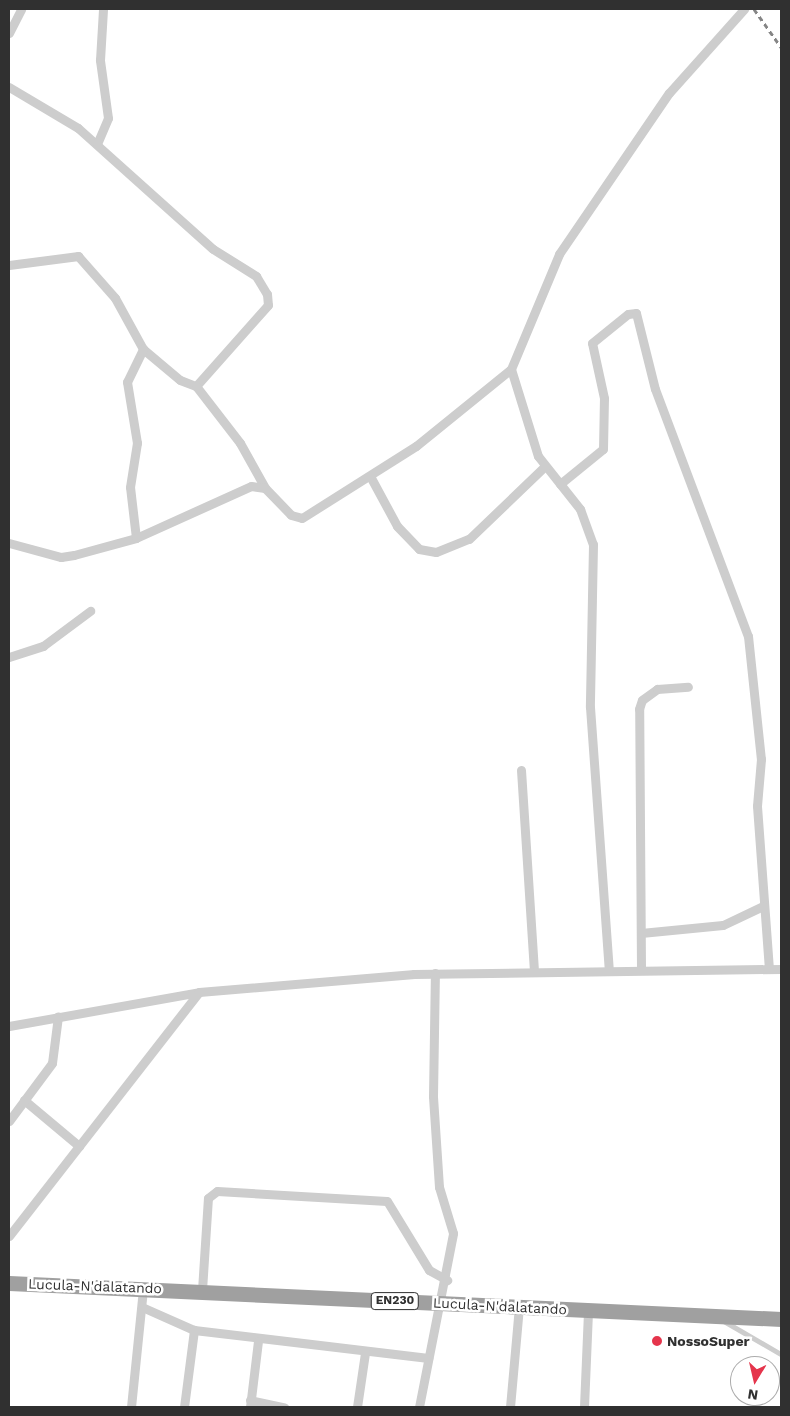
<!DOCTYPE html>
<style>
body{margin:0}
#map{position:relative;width:790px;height:1416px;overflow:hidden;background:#fff;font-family:"Work Sans",sans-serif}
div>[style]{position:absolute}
.service>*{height:4.5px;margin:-2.25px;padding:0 2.25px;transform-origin:2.25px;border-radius:2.25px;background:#cdcdcd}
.minor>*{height:9px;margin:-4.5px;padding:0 4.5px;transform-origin:4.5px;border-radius:4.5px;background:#cdcdcd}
.trunk>*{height:15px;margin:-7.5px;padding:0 7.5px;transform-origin:7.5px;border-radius:7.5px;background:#a0a0a0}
.rail>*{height:3px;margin-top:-1.5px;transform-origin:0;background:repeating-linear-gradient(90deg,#858585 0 5px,transparent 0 9px)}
.dots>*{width:14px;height:14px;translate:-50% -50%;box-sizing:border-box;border:2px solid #fff;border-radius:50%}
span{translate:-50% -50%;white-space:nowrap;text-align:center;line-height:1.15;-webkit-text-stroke:5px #fff;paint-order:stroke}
.shield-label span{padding:1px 4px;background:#fff;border:1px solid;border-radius:4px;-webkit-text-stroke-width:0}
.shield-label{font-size:12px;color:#303030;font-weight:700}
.street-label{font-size:14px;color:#303030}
.poi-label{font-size:14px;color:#303030;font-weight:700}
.left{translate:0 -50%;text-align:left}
.frame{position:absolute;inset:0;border:10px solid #303030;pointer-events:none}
.north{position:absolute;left:730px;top:1356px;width:50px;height:50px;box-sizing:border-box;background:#fff;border:1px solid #acacac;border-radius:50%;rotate:189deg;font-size:14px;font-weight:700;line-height:20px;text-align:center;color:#303030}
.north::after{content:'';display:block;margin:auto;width:18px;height:22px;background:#e5354c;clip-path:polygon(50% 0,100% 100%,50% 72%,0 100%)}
</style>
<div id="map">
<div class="service">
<i style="left:724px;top:1321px;width:66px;rotate:30.1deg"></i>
</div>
<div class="minor">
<i style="left:9px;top:33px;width:27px;rotate:-63deg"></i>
<i style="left:9px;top:87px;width:80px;rotate:30.7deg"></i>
<i style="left:78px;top:128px;width:181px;rotate:41.9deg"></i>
<i style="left:213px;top:249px;width:51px;rotate:32.1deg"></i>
<i style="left:256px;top:276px;width:21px;rotate:59deg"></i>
<i style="left:267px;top:294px;width:11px;rotate:85deg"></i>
<i style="left:268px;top:305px;width:108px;rotate:131.6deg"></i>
<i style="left:97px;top:144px;width:28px;rotate:-67deg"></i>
<i style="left:108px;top:118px;width:59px;rotate:-97.9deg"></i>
<i style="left:100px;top:60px;width:51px;rotate:-86.6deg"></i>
<i style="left:9px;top:265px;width:70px;rotate:-7.4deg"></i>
<i style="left:78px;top:256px;width:56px;rotate:48.6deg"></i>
<i style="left:115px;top:298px;width:58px;rotate:61.2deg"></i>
<i style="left:143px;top:349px;width:48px;rotate:40deg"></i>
<i style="left:180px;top:380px;width:17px;rotate:21deg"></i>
<i style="left:196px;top:386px;width:72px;rotate:52.3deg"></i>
<i style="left:240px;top:443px;width:51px;rotate:60.9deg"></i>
<i style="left:511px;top:369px;width:91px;rotate:72.8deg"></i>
<i style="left:538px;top:456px;width:68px;rotate:51.6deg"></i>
<i style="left:580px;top:509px;width:37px;rotate:70deg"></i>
<i style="left:593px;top:544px;width:163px;rotate:91.1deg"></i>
<i style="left:590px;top:707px;width:263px;rotate:85.9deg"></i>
<i style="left:370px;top:476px;width:57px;rotate:61.6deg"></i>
<i style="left:397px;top:526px;width:32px;rotate:46deg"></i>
<i style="left:419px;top:549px;width:17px;rotate:10deg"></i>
<i style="left:436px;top:552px;width:35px;rotate:-22deg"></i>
<i style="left:469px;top:539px;width:105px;rotate:-43.8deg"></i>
<i style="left:560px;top:484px;width:55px;rotate:-39.1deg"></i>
<i style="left:603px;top:449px;width:51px;rotate:-88.9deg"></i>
<i style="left:604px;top:398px;width:56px;rotate:-102.3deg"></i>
<i style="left:592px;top:343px;width:46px;rotate:-38.9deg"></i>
<i style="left:628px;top:314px;width:8px;rotate:-7deg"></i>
<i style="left:636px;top:313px;width:78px;rotate:76deg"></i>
<i style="left:655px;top:389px;width:264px;rotate:69.4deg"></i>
<i style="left:748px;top:636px;width:124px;rotate:84deg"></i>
<i style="left:761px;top:759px;width:47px;rotate:94.9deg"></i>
<i style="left:757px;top:806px;width:163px;rotate:85.8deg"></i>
<i style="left:136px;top:538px;width:51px;rotate:-96.7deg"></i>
<i style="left:130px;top:487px;width:45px;rotate:-81deg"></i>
<i style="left:137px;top:443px;width:62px;rotate:-99.3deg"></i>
<i style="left:127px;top:382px;width:37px;rotate:-64deg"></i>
<i style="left:9px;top:543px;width:54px;rotate:15.1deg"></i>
<i style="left:61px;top:557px;width:13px;rotate:-9deg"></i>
<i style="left:74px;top:555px;width:64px;rotate:-15.3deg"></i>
<i style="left:136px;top:538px;width:126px;rotate:-24.3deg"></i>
<i style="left:251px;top:486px;width:14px;rotate:8deg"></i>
<i style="left:265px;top:488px;width:37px;rotate:46deg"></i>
<i style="left:291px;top:515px;width:11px;rotate:15deg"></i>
<i style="left:302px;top:518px;width:135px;rotate:-32.3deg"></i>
<i style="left:416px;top:446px;width:122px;rotate:-39deg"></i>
<i style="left:511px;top:369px;width:125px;rotate:-67.3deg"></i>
<i style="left:559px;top:254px;width:195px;rotate:-55.7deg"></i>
<i style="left:669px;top:93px;width:113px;rotate:-48.2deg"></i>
<i style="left:9px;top:657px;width:36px;rotate:-18deg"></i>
<i style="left:43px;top:646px;width:59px;rotate:-36.7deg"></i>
<i style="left:521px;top:770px;width:199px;rotate:86.3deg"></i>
<i style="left:641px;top:933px;width:82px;rotate:-5.6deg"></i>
<i style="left:723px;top:925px;width:44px;rotate:-25.4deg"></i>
<i style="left:641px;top:968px;width:259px;rotate:-90.4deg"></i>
<i style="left:639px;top:709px;width:9px;rotate:-72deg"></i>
<i style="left:642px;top:700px;width:19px;rotate:-36deg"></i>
<i style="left:657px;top:689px;width:31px;rotate:-4deg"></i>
<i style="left:9px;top:1026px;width:193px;rotate:-10.1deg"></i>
<i style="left:199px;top:992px;width:216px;rotate:-4.8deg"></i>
<i style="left:414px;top:974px;width:367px;rotate:-0.8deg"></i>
<i style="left:24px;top:1100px;width:72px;rotate:39.9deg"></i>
<i style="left:9px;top:1121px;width:72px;rotate:-53.4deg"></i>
<i style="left:52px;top:1063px;width:47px;rotate:-82.7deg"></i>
<i style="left:9px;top:1236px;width:309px;rotate:-52.1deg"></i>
<i style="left:202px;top:1290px;width:92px;rotate:-86.3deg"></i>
<i style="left:208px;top:1198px;width:11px;rotate:-38deg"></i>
<i style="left:217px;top:1191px;width:170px;rotate:3.4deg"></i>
<i style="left:387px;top:1201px;width:81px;rotate:58.7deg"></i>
<i style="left:429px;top:1270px;width:21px;rotate:29deg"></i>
<i style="left:142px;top:1307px;width:57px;rotate:23.9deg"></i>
<i style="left:194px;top:1330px;width:236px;rotate:6.8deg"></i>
<i style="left:250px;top:1400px;width:35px;rotate:12deg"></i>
<i style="left:131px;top:1407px;width:120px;rotate:-84.2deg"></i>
<i style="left:184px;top:1407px;width:78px;rotate:-82.6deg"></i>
<i style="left:250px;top:1407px;width:66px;rotate:-83.1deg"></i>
<i style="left:357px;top:1407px;width:55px;rotate:-81.6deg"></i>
<i style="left:419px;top:1407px;width:177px;rotate:-78.9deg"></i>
<i style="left:453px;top:1233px;width:48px;rotate:-106.9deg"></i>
<i style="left:439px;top:1187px;width:91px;rotate:-93.8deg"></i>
<i style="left:433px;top:1096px;width:123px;rotate:-89.1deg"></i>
<i style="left:510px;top:1407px;width:100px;rotate:-84.9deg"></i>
<i style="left:584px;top:1407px;width:96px;rotate:-87.6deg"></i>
</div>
<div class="trunk">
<i style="left:9px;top:1283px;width:773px;rotate:2.67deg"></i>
</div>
<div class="rail">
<i style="left:754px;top:9px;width:47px;rotate:54.6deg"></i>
</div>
<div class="dots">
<i style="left:657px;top:1341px;background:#e5354c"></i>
</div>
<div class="shield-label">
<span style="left:395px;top:1301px">EN230</span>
</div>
<div class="street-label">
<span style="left:95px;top:1286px;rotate:2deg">Lucula-N'dalatando</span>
<span style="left:500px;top:1306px;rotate:3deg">Lucula-N'dalatando</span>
</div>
<div class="poi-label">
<span class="left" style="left:667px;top:1341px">NossoSuper</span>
</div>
<div class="frame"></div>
<div class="north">N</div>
</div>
